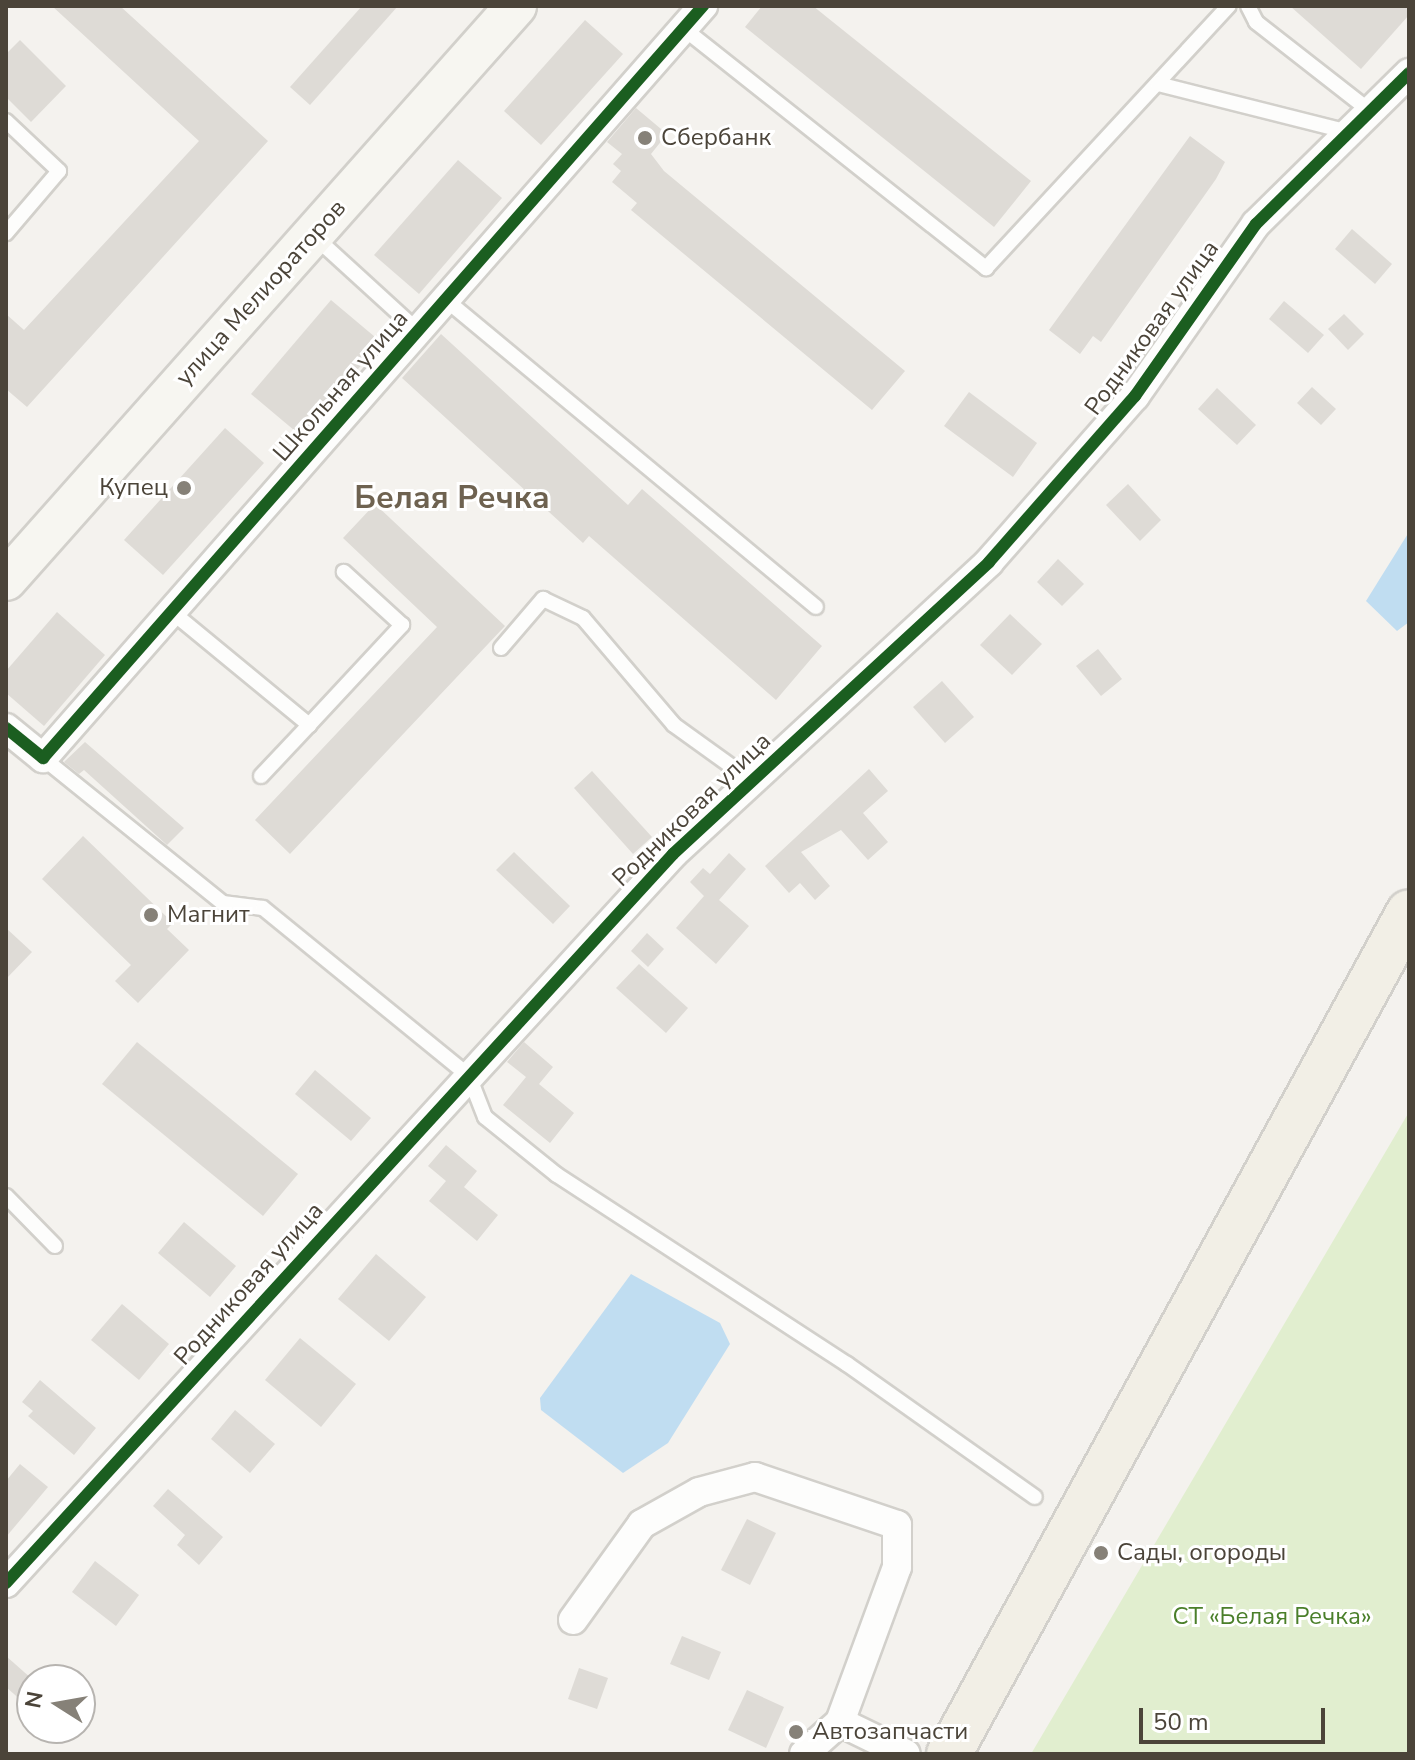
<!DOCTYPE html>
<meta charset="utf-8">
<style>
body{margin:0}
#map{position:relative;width:1415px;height:1760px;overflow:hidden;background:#f4f2ee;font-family:"Nunito Sans",sans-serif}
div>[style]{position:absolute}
.green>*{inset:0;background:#e1eecf}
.water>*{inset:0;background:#c0ddf1}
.building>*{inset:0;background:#dedbd6}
.roads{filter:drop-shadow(2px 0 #d2d0cb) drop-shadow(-2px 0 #d2d0cb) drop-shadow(0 2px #d2d0cb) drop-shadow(0 -2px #d2d0cb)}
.lane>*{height:14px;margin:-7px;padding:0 7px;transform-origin:7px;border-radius:7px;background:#fdfdfc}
.street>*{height:28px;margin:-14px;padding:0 14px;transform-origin:14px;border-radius:14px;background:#fdfdfc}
.secondary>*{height:40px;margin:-20px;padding:0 20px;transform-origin:20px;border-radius:20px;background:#f7f6f1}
.primary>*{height:44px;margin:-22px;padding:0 22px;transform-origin:22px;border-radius:22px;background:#f2efe6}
.cycleway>*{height:12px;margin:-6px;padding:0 6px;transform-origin:6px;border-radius:6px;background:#1b5e20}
.dots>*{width:22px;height:22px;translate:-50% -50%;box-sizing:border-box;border:4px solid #fff;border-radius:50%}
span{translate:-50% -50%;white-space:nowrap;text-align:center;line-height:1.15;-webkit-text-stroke:6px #fff;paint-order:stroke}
.poi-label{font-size:24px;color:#4b4439}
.left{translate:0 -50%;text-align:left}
.right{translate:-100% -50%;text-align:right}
.street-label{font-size:24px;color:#4b4439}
.park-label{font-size:24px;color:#4a7f2a}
.district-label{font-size:32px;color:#6e6250;font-weight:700}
.frame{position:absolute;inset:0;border:8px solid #4b4439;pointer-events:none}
.north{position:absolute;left:16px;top:1664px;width:80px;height:80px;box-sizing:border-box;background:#fff;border:2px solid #b7b4b0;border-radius:50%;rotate:281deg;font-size:22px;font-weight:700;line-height:32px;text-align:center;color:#4b4439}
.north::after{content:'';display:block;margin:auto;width:28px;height:36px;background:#868178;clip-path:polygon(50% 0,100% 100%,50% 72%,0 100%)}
.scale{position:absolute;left:1139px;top:1708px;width:186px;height:36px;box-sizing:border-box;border:4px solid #4b4439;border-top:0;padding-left:10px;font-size:24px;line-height:28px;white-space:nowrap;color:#4b4439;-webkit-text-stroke:6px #fff;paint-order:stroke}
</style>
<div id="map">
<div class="green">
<i style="clip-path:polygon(1409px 1112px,1409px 1754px,1031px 1754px)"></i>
</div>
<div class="water">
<i style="clip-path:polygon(1409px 532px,1409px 622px,1397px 631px,1366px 601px)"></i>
<i style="clip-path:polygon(631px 1274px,720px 1323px,730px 1344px,668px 1443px,623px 1473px,541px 1410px,540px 1398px)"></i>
</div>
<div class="building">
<i style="clip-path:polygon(52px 6px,120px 6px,268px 141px,27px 407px,6px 389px,6px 314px,24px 330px,199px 141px)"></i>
<i style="clip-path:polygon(362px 6px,398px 6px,310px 105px,290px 87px)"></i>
<i style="clip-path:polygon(762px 6px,813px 6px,1031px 181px,994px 227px,745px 27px)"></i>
<i style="clip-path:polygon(1290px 6px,1409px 6px,1409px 15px,1361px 69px)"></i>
<i style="clip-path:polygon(585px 20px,623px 54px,541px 145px,504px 111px)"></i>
<i style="clip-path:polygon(20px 40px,66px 86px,31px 122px,6px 97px,6px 54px)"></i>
<i style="clip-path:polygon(636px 108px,667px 134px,651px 154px,664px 171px,905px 371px,872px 410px,631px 210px,637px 203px,612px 182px,621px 171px,613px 164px,622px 154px,607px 142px)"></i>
<i style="clip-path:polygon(1190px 136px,1225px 162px,1216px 179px,1101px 342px,1093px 336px,1080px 354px,1049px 330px)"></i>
<i style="clip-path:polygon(458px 160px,502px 198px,419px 294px,374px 255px)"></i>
<i style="clip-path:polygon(1352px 229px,1392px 264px,1375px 284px,1335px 249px)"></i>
<i style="clip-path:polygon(331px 300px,381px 342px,301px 436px,251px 394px)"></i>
<i style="clip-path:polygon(1284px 301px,1324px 335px,1308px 353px,1269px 319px)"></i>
<i style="clip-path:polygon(1344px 314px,1364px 334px,1348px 350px,1328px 329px)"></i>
<i style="clip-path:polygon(441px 334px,628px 505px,642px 489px,822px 646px,776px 700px,589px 536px,583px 543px,402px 378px)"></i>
<i style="clip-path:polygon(1312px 387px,1336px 409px,1321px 425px,1297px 403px)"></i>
<i style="clip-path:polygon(1217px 388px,1256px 425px,1237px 445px,1198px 409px)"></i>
<i style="clip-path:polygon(969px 392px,1037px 443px,1013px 477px,944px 426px)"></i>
<i style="clip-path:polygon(225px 428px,264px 463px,163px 575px,124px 540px)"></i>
<i style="clip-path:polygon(1128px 484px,1161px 520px,1140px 541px,1106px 505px)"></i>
<i style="clip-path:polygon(375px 504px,505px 626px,290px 854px,255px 820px,437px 627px,343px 538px)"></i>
<i style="clip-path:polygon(1058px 559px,1084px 584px,1062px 606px,1037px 582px)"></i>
<i style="clip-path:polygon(57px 612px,105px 655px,44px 726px,6px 693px,6px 671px)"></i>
<i style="clip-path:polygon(1010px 614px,1042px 644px,1012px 675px,980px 645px)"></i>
<i style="clip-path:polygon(1098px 649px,1122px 679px,1101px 696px,1076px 666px)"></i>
<i style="clip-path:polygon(942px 681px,974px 717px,945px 743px,913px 707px)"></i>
<i style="clip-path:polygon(85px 742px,184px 828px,167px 845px,84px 770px,79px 774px,64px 762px)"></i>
<i style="clip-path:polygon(869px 769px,888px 791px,863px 813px,888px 842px,868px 860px,841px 830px,801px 852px,830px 886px,815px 900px,800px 883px,789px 893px,765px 866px)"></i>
<i style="clip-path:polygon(592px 771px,652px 837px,633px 854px,574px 788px)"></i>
<i style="clip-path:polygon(83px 836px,173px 923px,167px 929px,189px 950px,138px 1003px,115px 981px,131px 965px,42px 879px)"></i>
<i style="clip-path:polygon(514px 852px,570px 906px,553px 924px,496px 870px)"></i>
<i style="clip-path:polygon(729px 853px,746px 869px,719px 900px,749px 926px,716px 964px,676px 928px,704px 896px,690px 882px,703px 868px,710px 874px)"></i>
<i style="clip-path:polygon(6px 928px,32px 952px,6px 979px)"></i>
<i style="clip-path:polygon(647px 933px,664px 949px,648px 967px,631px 951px)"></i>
<i style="clip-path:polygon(639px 964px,688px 1008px,666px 1033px,616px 988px)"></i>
<i style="clip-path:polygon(137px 1042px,298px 1174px,263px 1216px,102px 1084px)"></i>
<i style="clip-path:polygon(524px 1042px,553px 1067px,539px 1084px,574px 1113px,550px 1143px,503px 1105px,526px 1077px,507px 1062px)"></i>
<i style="clip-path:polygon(315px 1070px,371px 1118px,351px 1141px,295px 1094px)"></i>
<i style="clip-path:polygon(446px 1145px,477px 1171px,464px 1187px,498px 1215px,477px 1241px,429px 1201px,446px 1181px,428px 1166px)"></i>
<i style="clip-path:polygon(184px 1222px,236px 1266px,210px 1297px,158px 1253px)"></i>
<i style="clip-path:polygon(376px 1254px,426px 1297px,389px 1341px,338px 1299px)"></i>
<i style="clip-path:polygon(122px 1304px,169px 1344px,139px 1380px,91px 1340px)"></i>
<i style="clip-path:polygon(300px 1338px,356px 1384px,321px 1427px,265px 1380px)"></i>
<i style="clip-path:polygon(40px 1380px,96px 1428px,74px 1455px,28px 1416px,33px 1411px,22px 1402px)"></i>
<i style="clip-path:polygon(235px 1410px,275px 1444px,250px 1473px,211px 1439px)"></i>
<i style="clip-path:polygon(20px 1464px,48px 1487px,6px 1537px,6px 1481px)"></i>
<i style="clip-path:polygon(168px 1489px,223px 1537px,199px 1565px,177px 1545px,185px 1535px,153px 1506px)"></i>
<i style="clip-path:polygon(747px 1519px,776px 1533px,750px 1585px,721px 1570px)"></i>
<i style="clip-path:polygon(95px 1561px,139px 1595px,116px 1626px,72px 1592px)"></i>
<i style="clip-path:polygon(682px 1636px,721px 1652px,709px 1680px,670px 1664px)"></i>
<i style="clip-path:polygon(6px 1656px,32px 1679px,32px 1710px,6px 1687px)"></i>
<i style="clip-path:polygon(579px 1668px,608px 1678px,597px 1709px,568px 1699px)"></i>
<i style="clip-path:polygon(747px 1690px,784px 1707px,766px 1748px,728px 1730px)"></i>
</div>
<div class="roads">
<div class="lane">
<i style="left:1248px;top:6px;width:18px;rotate:63deg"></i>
<i style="left:1256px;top:22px;width:145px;rotate:38deg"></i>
<i style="left:683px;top:28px;width:387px;rotate:38.4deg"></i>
<i style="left:986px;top:268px;width:357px;rotate:-47.2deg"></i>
<i style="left:1158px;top:84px;width:197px;rotate:14.1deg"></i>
<i style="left:6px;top:121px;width:73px;rotate:43.3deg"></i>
<i style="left:59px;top:171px;width:82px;rotate:130.5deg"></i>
<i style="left:315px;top:237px;width:139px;rotate:42.4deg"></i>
<i style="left:445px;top:299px;width:482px;rotate:39.7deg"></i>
<i style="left:172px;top:612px;width:178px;rotate:39.5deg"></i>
<i style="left:309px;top:725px;width:137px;rotate:-47.1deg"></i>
<i style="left:402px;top:625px;width:79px;rotate:-137.6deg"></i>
<i style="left:501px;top:648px;width:65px;rotate:-49.4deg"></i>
<i style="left:543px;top:599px;width:44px;rotate:25.4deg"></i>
<i style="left:583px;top:618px;width:140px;rotate:49.6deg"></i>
<i style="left:674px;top:725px;width:96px;rotate:35.7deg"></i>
<i style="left:43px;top:758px;width:231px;rotate:38.9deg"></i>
<i style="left:223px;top:903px;width:40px;rotate:7.1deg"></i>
<i style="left:263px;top:908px;width:266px;rotate:39.2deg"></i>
<i style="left:469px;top:1076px;width:44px;rotate:68.7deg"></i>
<i style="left:485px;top:1117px;width:92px;rotate:38.9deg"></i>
<i style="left:557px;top:1175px;width:346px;rotate:33.1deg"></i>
<i style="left:847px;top:1364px;width:230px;rotate:35.3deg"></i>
<i style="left:261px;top:776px;width:70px;rotate:-46.7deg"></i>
<i style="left:6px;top:1196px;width:70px;rotate:45.6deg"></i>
</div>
<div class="street">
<i style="left:6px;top:728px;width:48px;rotate:39deg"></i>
<i style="left:43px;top:758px;width:1001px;rotate:-48.73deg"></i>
<i style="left:6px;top:1583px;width:988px;rotate:-47.54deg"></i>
<i style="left:673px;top:854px;width:430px;rotate:-42.7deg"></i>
<i style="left:989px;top:562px;width:221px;rotate:-48.7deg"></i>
<i style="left:1135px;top:396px;width:210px;rotate:-54.9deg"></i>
<i style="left:1256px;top:224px;width:215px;rotate:-44.6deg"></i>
<i style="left:573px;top:1620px;width:118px;rotate:-54.3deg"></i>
<i style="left:642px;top:1524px;width:65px;rotate:-29.3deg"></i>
<i style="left:699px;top:1492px;width:58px;rotate:-15deg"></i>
<i style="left:755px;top:1477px;width:150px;rotate:18.7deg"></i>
<i style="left:897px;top:1525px;width:42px;rotate:90deg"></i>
<i style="left:897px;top:1567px;width:165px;rotate:110.2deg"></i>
<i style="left:804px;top:1754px;width:48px;rotate:-41.6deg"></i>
<i style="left:840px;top:1722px;width:73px;rotate:25.9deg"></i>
</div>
<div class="secondary">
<i style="left:6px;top:580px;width:768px;rotate:-48.38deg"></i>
</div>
<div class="primary">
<i style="left:949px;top:1754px;width:959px;rotate:-61.35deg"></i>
</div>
</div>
<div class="cycleway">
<i style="left:6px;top:728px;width:48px;rotate:39deg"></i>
<i style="left:43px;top:758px;width:1001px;rotate:-48.73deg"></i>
<i style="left:6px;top:1583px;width:988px;rotate:-47.54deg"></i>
<i style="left:673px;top:854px;width:430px;rotate:-42.7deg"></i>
<i style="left:989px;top:562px;width:221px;rotate:-48.7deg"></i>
<i style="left:1135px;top:396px;width:210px;rotate:-54.9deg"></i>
<i style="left:1256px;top:224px;width:215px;rotate:-44.6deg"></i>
</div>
<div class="dots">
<i style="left:645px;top:138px;background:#868178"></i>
<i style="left:184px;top:488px;background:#868178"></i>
<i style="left:151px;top:915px;background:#868178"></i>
<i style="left:1101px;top:1553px;background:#868178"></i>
<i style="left:796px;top:1732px;background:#868178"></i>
</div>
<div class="poi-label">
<span class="left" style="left:661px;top:138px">Сбербанк</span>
<span class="right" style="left:168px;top:488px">Купец</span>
<span class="left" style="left:167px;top:915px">Магнит</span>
<span class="left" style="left:1117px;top:1553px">Сады, огороды</span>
<span class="left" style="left:812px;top:1732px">Автозапчасти</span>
</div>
<div class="street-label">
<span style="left:261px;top:293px;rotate:-48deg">улица Мелиораторов</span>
<span style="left:1152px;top:328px;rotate:-54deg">Родниковая улица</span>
<span style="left:341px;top:386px;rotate:-49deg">Школьная улица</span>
<span style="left:692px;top:810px;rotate:-44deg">Родниковая улица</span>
<span style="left:249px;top:1284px;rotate:-48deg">Родниковая улица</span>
</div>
<div class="park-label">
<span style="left:1272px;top:1617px">СТ «Белая Речка»</span>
</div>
<div class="district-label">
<span style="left:452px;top:498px">Белая Речка</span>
</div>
<div class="frame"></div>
<div class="north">N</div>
<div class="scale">50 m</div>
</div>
